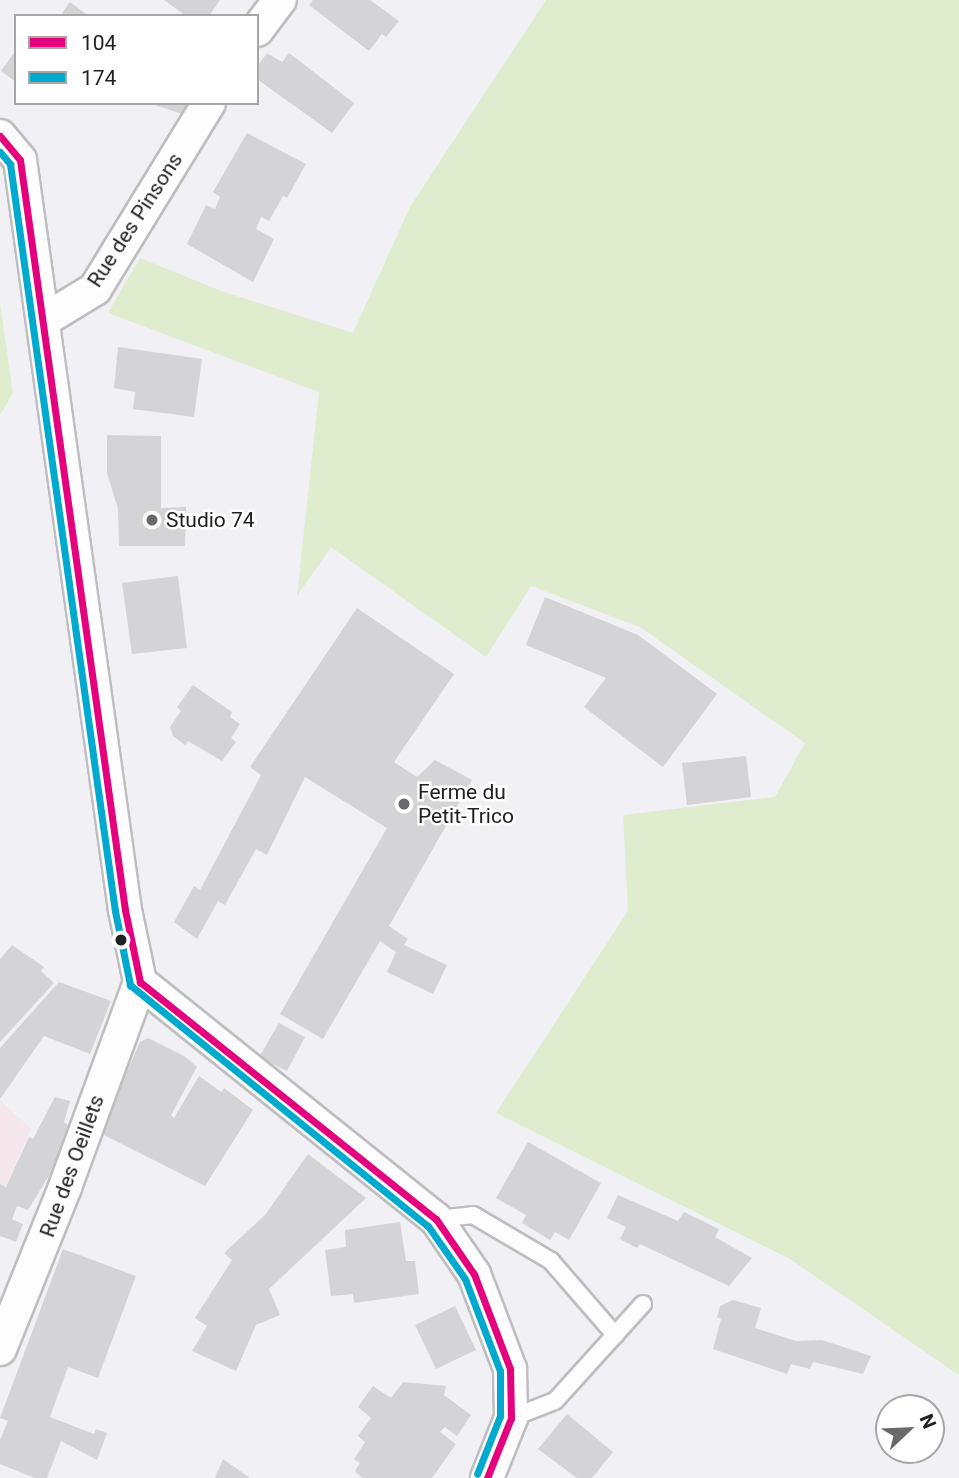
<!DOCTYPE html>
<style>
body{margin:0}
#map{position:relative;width:959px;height:1478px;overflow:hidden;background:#f1f0f4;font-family:Roboto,sans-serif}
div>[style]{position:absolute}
.education>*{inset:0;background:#f5e6eb}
.green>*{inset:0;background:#dfeccd}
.building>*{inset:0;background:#d4d3d6}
.roads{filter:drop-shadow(2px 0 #bebdc0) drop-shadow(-2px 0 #bebdc0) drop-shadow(0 2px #bebdc0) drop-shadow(0 -2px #bebdc0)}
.lane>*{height:16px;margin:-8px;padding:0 8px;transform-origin:8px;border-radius:8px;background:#fdfdfd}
.street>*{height:32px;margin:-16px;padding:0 16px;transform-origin:16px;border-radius:16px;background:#fdfdfd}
.bus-1>*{height:7px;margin:-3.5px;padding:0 3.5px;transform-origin:3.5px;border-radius:3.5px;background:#e5007d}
.bus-2>*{height:7px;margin:-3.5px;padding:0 3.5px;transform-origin:3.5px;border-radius:3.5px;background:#00a9ce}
.dots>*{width:19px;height:19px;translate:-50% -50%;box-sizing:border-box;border:4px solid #fff;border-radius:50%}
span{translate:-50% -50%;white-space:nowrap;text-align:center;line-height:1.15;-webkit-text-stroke:5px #fff;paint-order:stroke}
.street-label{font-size:21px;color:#202022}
.poi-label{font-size:21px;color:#202022}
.left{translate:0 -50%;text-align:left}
.legend{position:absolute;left:14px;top:14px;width:245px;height:91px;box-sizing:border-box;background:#fff;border:2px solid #a6a6a7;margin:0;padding:9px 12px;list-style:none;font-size:21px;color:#202022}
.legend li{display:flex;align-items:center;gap:14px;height:35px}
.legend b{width:35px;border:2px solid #a6a6a7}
.north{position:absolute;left:875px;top:1394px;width:70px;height:70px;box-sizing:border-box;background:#fff;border:2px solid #a6a6a7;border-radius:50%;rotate:67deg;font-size:19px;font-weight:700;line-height:28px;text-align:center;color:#202022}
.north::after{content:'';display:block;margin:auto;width:24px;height:32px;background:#69696c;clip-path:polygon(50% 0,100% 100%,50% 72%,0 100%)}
</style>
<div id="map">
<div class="education">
<i style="clip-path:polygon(0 1100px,31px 1129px,0 1199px)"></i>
</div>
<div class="green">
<i style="clip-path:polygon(546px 0,959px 0,959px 1375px,790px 1259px,496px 1113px,628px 911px,623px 815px,775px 797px,805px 743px,640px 627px,531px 586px,486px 657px,331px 547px,297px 596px,319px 392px,108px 313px,140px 258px,221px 291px,353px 333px,410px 207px)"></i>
<i style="clip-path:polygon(0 303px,13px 393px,0 415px)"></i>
</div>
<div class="building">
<i style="clip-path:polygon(164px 0,220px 0,209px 16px,186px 16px)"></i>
<i style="clip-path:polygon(313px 0,370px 0,399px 21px,386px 37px,382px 34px,369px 51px,309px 5px)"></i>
<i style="clip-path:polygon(70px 2px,89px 16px,66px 16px,62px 13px)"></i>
<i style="clip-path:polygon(16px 50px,16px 82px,1px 71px)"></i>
<i style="clip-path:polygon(267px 53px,282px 62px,289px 53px,354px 103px,332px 133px,257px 79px,257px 67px)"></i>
<i style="clip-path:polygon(149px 103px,194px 103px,188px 116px)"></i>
<i style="clip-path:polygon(247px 133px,306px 164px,287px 198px,283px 196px,269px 221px,261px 217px,256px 229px,274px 239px,253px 282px,187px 244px,206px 205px,215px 209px,220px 197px,213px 192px)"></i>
<i style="clip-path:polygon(118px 347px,202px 359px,194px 417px,133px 409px,135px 392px,114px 388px)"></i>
<i style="clip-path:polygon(107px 435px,161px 436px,161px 508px,186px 507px,185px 546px,119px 546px,118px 509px,107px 473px)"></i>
<i style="clip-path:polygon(178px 576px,187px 648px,132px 654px,122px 583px)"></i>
<i style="clip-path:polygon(545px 597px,638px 635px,717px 694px,663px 767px,584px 707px,606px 678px,526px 645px)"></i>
<i style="clip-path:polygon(357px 608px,454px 674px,394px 762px,417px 777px,435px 760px,472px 780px,389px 926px,408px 939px,404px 945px,447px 965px,433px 994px,387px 972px,396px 952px,380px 941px,323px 1039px,280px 1014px,387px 828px,305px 777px,267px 855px,256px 849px,225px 905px,218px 901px,197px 939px,174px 922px,194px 886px,200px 890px,261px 775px,250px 767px)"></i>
<i style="clip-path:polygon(193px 685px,232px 712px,230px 717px,240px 724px,231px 738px,236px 742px,222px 761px,188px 741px,185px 745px,173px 736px,170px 727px,181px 711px,177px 707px)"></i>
<i style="clip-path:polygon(746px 756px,751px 797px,687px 805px,682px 763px)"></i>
<i style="clip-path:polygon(12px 945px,44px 967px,41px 971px,54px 983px,0 1042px,0 959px)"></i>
<i style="clip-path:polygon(59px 982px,111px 1001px,90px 1054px,44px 1036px,0 1099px,0 1048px)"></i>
<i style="clip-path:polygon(279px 1023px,305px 1037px,287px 1071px,259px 1057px)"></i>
<i style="clip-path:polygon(148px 1038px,184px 1056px,197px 1067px,171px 1115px,174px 1118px,199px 1076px,221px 1092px,224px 1088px,253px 1110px,205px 1186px,100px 1133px,140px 1042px)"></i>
<i style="clip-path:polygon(55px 1097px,70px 1101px,64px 1122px,72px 1128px,61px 1156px,28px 1210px,17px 1206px,12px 1219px,23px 1224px,16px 1242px,0 1236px,0 1184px,6px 1187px,29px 1137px,33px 1139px)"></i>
<i style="clip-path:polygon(528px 1142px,601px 1183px,569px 1240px,555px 1232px,550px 1240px,522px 1223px,526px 1215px,496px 1198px)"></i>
<i style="clip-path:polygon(308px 1154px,366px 1198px,269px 1289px,280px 1315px,256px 1325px,236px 1371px,192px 1351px,207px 1326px,195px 1318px,232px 1260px,224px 1253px,265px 1215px)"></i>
<i style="clip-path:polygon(618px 1195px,678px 1221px,684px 1212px,719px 1229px,715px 1237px,752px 1258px,729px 1286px,640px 1244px,637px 1248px,620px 1239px,626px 1227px,607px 1218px)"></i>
<i style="clip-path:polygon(400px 1222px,406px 1261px,415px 1261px,419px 1294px,354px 1303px,353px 1294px,331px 1296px,325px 1250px,346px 1247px,345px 1230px)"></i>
<i style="clip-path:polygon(63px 1249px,136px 1276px,98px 1378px,68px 1367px,50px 1417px,94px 1434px,96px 1429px,107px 1433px,97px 1460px,61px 1441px,47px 1478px,35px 1478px,0 1464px,0 1440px,8px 1421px,0 1418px)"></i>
<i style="clip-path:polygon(733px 1300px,761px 1308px,755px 1328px,796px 1341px,822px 1340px,871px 1356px,863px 1374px,813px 1362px,810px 1369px,791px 1364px,787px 1374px,713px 1349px,721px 1319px,717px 1317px,720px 1306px)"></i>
<i style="clip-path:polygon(455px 1306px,476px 1350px,436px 1369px,415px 1325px)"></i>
<i style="clip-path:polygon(403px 1382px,446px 1386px,444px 1395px,471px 1415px,457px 1436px,445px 1427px,440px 1432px,456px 1444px,432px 1478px,362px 1478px,355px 1471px,360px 1463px,354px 1459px,365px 1442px,358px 1436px,371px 1418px,358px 1407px,373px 1386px,391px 1398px)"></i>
<i style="clip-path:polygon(567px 1414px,613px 1452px,592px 1478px,577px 1478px,538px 1449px)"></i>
<i style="clip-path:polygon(223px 1459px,250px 1478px,215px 1478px)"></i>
</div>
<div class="roads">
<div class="lane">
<i style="left:436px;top:1219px;width:37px;rotate:-6deg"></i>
<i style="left:473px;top:1215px;width:91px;rotate:30.5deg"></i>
<i style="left:551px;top:1261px;width:98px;rotate:49.1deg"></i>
<i style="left:511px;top:1418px;width:47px;rotate:-21.1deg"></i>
<i style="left:555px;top:1401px;width:131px;rotate:-47.8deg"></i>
</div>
<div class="street">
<i style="left:257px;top:30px;width:38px;rotate:-53deg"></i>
<i style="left:0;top:136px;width:31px;rotate:50deg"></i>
<i style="left:20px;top:160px;width:757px;rotate:82.03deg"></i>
<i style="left:125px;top:910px;width:74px;rotate:78.2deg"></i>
<i style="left:140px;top:982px;width:379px;rotate:38.7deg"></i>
<i style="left:436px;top:1219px;width:67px;rotate:55.4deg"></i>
<i style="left:474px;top:1274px;width:102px;rotate:69.2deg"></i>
<i style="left:510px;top:1369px;width:49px;rotate:88.8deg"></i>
<i style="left:511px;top:1418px;width:65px;rotate:111.8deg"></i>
<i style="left:44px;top:320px;width:60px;rotate:-31.3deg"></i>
<i style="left:95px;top:289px;width:218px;rotate:-58.5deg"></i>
<i style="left:0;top:1349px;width:175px;rotate:-68.1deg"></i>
<i style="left:65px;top:1187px;width:218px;rotate:-69.9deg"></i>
</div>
</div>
<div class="bus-1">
<i style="left:0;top:136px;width:31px;rotate:50deg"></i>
<i style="left:20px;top:160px;width:757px;rotate:82.03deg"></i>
<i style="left:125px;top:910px;width:74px;rotate:78.2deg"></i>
<i style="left:140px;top:982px;width:379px;rotate:38.7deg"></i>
<i style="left:436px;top:1219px;width:67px;rotate:55.4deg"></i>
<i style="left:474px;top:1274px;width:102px;rotate:69.2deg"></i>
<i style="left:510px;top:1369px;width:49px;rotate:88.8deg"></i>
<i style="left:511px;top:1418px;width:65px;rotate:111.8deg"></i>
</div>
<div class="bus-2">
<i style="left:0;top:152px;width:16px;rotate:50deg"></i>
<i style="left:10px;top:164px;width:754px;rotate:82deg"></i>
<i style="left:115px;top:911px;width:76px;rotate:78.5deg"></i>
<i style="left:130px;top:985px;width:383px;rotate:39deg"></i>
<i style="left:428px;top:1226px;width:65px;rotate:55.1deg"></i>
<i style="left:465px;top:1279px;width:98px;rotate:69.2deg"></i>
<i style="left:500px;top:1371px;width:45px;rotate:90deg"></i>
<i style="left:500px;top:1416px;width:62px;rotate:111.6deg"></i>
</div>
<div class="dots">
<i style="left:152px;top:520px;background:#69696c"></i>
<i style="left:404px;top:804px;background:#69696c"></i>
<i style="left:121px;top:940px;background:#202022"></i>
</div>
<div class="street-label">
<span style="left:135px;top:220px;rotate:-57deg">Rue des Pinsons</span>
<span style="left:72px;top:1166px;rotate:-70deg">Rue des Oeillets</span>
</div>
<div class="poi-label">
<span class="left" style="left:166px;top:520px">Studio 74</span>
<span class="left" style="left:418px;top:804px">Ferme du<br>Petit-Trico</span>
</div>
<ul class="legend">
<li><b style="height:9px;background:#e5007d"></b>104</li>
<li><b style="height:9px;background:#00a9ce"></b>174</li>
</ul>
<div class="north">N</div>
</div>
